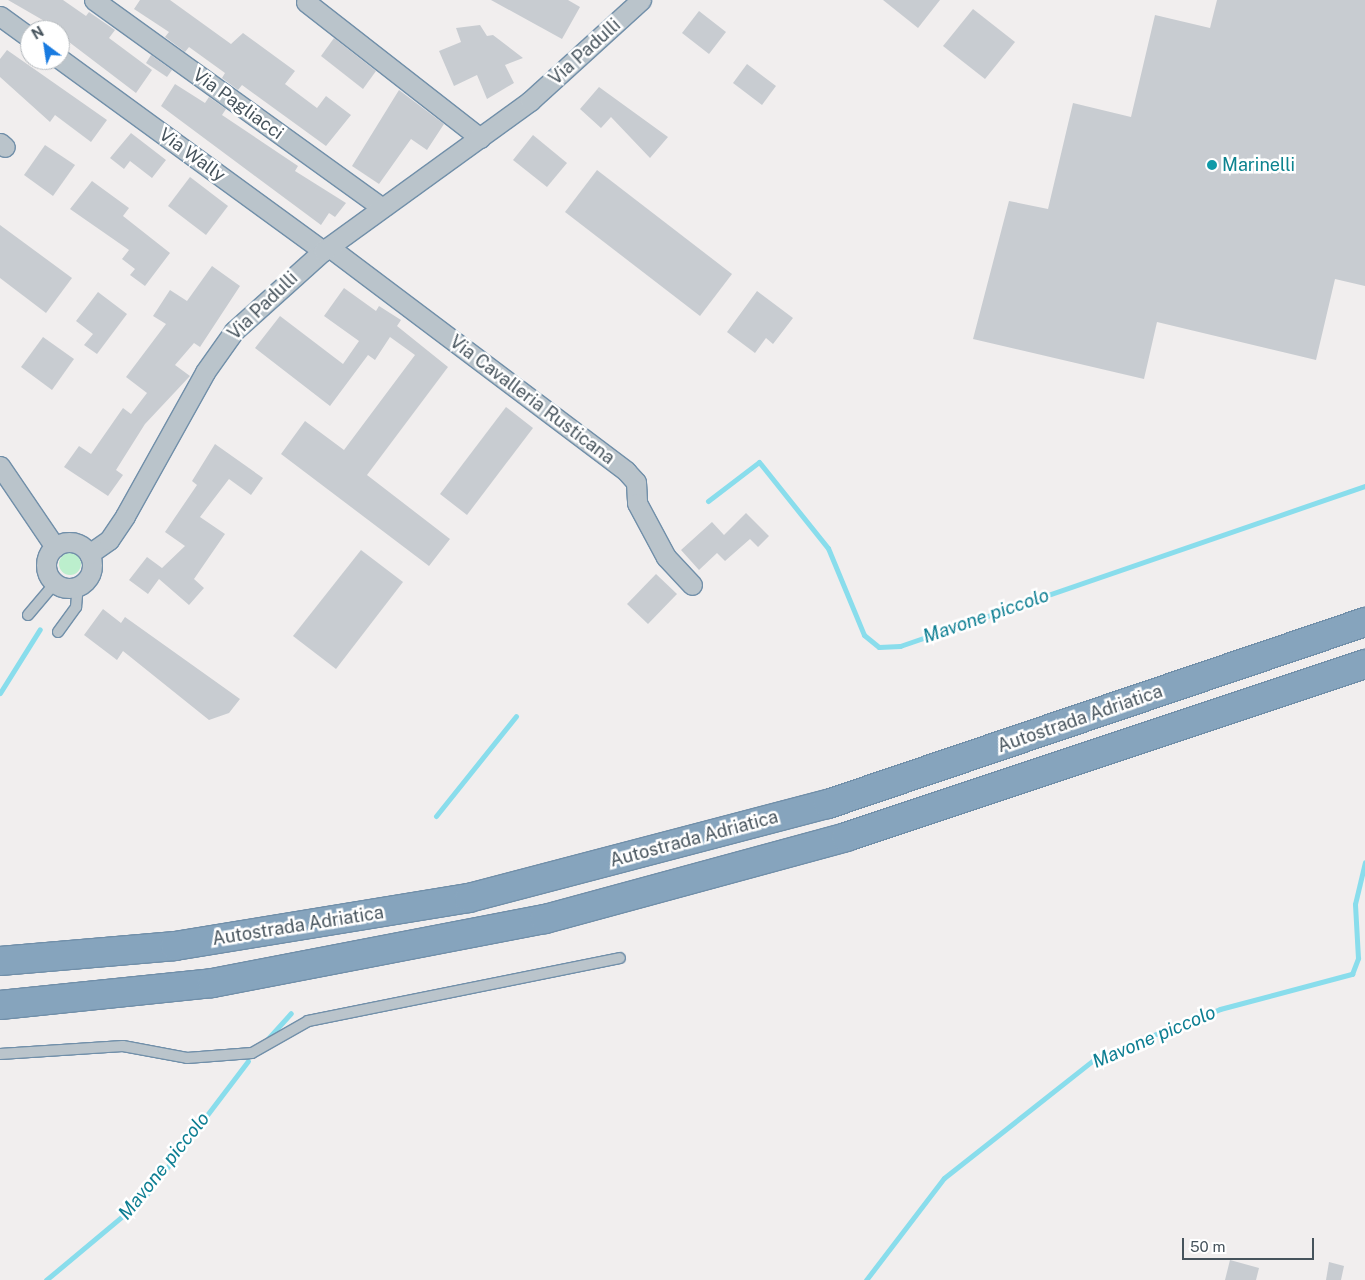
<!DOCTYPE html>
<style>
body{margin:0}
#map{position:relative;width:1365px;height:1280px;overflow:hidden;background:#f1eeee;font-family:"Public Sans",sans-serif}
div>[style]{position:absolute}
.green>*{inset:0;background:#bcefcd}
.round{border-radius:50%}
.stream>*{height:5px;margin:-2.5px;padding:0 2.5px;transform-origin:2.5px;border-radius:2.5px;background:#89ddec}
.building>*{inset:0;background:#c8ccd1}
.roads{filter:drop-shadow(1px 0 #718fa9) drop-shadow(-1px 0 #718fa9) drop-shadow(0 1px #718fa9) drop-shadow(0 -1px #718fa9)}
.service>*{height:10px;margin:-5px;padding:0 5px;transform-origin:5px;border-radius:5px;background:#bac4cb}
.minor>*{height:19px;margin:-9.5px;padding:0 9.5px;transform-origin:9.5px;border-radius:9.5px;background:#bac4cb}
.minor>.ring{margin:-9.5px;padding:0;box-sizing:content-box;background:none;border:19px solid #bac4cb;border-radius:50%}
.motorway>*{height:28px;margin:-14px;padding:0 14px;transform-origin:14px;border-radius:14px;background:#86a4bd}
.dots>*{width:14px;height:14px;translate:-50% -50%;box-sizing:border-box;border:2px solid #fff;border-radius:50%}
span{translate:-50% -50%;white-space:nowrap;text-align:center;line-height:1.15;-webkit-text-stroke:5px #fff;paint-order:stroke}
.street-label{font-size:18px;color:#46535c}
.culture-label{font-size:18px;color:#0d838f}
.left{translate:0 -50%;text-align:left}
.water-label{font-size:19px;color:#0d7e92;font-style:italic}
.north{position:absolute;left:20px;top:20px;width:50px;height:50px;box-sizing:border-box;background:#fff;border:1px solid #b5babe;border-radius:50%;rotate:329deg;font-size:14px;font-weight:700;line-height:20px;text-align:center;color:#46535c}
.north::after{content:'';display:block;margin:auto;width:18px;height:22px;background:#197be0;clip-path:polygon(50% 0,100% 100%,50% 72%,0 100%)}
.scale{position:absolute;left:1182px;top:1238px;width:132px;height:22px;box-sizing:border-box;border:2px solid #46535c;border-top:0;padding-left:6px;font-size:15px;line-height:18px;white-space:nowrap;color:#46535c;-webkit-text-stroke:4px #fff;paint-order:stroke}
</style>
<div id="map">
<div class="green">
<i class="round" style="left:59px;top:553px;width:22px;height:22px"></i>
</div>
<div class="stream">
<i style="left:708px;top:501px;width:64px;rotate:-37.4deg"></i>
<i style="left:759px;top:462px;width:110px;rotate:51.3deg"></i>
<i style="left:828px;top:548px;width:94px;rotate:67.5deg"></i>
<i style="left:864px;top:635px;width:19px;rotate:39deg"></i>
<i style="left:879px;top:647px;width:21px;rotate:-3deg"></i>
<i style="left:900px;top:646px;width:492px;rotate:-19deg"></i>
<i style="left:0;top:693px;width:75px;rotate:-58deg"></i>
<i style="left:436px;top:816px;width:128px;rotate:-51.3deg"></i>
<i style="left:264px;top:1043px;width:40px;rotate:-48deg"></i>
<i style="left:46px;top:1280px;width:128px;rotate:-39.9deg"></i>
<i style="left:144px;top:1198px;width:172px;rotate:-52.8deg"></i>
<i style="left:866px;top:1280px;width:128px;rotate:-52.6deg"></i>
<i style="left:944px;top:1178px;width:195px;rotate:-38.3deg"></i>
<i style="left:1097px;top:1057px;width:132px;rotate:-21.3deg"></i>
<i style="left:1220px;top:1009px;width:137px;rotate:-14.9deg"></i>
<i style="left:1352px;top:974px;width:17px;rotate:-69deg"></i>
<i style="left:1358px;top:958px;width:54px;rotate:-93.2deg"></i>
<i style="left:1355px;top:904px;width:43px;rotate:-76.6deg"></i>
</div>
<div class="building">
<i style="clip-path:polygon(8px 0,63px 0,86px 16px,89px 12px,115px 30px,109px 38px,152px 70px,136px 93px,69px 42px,60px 30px)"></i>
<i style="clip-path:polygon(140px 0,170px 0,231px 44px,243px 33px,295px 71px,285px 84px,317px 108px,326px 96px,351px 115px,326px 146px,242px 85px,238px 90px,222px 78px,225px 73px,189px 47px,185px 52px,165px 37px,169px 32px,134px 9px)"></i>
<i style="clip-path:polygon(491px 0,568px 0,580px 7px,562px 39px)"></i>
<i style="clip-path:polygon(883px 0,940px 0,918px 28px)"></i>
<i style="clip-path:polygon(1217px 0,1365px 0,1365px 286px,1335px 279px,1316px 360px,1157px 322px,1144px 379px,973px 339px,1009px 201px,1048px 209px,1073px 103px,1131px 117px,1155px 15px,1210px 28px)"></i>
<i style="clip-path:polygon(973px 9px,1015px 42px,985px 79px,943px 46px)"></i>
<i style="clip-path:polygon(699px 11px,726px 32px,709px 54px,682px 33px)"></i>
<i style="clip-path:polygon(480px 25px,487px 36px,493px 35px,523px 58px,505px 65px,514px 83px,487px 99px,477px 75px,454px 86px,439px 51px,461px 42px,456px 28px)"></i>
<i style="clip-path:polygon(334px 38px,376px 71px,363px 89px,321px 56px)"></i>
<i style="clip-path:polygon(7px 50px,107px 120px,91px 142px,55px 115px,50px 122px,0 77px,0 59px)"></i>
<i style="clip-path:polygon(151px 55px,172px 70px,167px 77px,146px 63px)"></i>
<i style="clip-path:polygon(747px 64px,776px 86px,762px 105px,733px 83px)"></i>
<i style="clip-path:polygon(175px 84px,205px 103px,209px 97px,226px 109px,222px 115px,298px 166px,295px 171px,346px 203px,335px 217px,329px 213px,321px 225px,161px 106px)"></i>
<i style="clip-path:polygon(599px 87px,668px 137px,650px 158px,611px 117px,601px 128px,580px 109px)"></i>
<i style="clip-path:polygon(399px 90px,444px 124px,427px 150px,411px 139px,379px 184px,352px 166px)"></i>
<i style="clip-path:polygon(131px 133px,166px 160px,152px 178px,130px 161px,124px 169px,110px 158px)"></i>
<i style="clip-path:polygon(533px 135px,567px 163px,547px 187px,513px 160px)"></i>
<i style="clip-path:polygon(45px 145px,75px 165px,53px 196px,24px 175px)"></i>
<i style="clip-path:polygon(597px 170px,732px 274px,700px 316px,565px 212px)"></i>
<i style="clip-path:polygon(190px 177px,228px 206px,206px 235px,168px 206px)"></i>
<i style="clip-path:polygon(92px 181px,129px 208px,123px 216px,170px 253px,145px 286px,130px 275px,135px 269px,122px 259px,129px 250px,70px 209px)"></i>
<i style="clip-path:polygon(0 225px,72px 278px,46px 313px,0 278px)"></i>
<i style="clip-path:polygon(212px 266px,240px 286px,200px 347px,194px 343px,175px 365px,190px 376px,145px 424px,116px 470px,123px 475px,108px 496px,64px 467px,79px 446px,91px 454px,123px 408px,131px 414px,147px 393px,126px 377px,166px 324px,153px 316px,170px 290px,187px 301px)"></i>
<i style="clip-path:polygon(344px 288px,376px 311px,379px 306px,401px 320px,397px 326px,448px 367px,367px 475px,450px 539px,429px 566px,281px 454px,305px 421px,344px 450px,415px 355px,390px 337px,375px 360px,368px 355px,330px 406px,255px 348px,280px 316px,343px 364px,359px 341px,324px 316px)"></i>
<i style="clip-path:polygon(757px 291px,793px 318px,773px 344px,766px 338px,755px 353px,727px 332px)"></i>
<i style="clip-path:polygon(98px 292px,127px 314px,97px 354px,84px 345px,93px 334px,76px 321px)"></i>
<i style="clip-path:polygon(43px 337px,74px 359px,52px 390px,21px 367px)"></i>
<i style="clip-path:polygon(506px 407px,533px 428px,467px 515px,440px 494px)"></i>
<i style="clip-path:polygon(215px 444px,263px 478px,251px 495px,229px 479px,200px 517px,225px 534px,194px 579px,204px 588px,189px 605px,159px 579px,148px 594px,129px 580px,147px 557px,162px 568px,185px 546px,165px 532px,197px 485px,192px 481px)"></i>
<i style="clip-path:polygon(746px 513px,769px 536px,758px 547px,750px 539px,725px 561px,717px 553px,699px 570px,681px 550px,712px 522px,724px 535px)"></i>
<i style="clip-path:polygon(361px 550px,403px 582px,336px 669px,293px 636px)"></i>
<i style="clip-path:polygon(656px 574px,677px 594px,648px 624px,627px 604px)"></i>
<i style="clip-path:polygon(103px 609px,121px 623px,125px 617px,240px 699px,229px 713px,209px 720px,123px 651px,117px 660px,84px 635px)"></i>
<i style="clip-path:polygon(1230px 1260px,1259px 1268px,1256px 1280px,1225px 1280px)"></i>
<i style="clip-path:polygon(1329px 1262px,1344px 1266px,1341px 1280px,1326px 1280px)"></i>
</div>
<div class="roads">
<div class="service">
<i style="left:28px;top:615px;width:42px;rotate:-49.8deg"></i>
<i style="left:58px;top:632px;width:31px;rotate:-54deg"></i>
<i style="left:76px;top:607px;width:21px;rotate:-85deg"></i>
<i style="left:0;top:1054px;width:123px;rotate:-3.7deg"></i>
<i style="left:123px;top:1046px;width:65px;rotate:10.6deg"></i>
<i style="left:187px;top:1058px;width:65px;rotate:-4.4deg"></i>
<i style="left:252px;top:1053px;width:64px;rotate:-29.7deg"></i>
<i style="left:308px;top:1021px;width:318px;rotate:-11.4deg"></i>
</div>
<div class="minor">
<i style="left:94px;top:0;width:355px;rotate:35.8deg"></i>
<i style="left:306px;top:2px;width:221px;rotate:38deg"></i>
<i style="left:0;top:16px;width:37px;rotate:36deg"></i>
<i style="left:60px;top:59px;width:326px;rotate:36.1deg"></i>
<i style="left:0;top:143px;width:6px;rotate:39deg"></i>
<i style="left:329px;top:247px;width:372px;rotate:37deg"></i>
<i style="left:626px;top:471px;width:15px;rotate:48deg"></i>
<i style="left:636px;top:482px;width:21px;rotate:87deg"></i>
<i style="left:637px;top:503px;width:61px;rotate:61.8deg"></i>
<i style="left:666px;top:557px;width:38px;rotate:47deg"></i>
<i style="left:0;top:466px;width:98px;rotate:55.8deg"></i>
<i class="ring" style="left:46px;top:542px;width:27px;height:27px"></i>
<i style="left:89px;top:554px;width:24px;rotate:-35deg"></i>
<i style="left:109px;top:540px;width:29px;rotate:-56deg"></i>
<i style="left:125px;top:516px;width:165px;rotate:-60.9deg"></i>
<i style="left:205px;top:372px;width:50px;rotate:-54.7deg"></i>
<i style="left:234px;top:331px;width:120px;rotate:-42deg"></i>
<i style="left:323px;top:251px;width:256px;rotate:-35.9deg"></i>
<i style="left:530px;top:101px;width:150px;rotate:-42.3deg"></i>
</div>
<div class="motorway">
<i style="left:0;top:961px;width:176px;rotate:-4.9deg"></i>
<i style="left:175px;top:946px;width:298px;rotate:-9.3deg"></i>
<i style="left:469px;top:898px;width:371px;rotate:-14.7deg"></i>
<i style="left:828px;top:804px;width:567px;rotate:-18.72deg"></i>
<i style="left:0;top:1005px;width:213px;rotate:-5.9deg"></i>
<i style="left:212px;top:983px;width:339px;rotate:-10.9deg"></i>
<i style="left:545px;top:919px;width:312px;rotate:-15.2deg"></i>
<i style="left:846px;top:837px;width:547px;rotate:-18.43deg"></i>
</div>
</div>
<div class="dots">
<i style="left:1212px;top:165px;background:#0f9aa8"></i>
</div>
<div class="street-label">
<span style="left:585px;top:52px;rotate:-42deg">Via Padulli</span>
<span style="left:238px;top:104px;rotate:36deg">Via Pagliacci</span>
<span style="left:192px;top:155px;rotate:36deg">Via Wally</span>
<span style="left:263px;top:306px;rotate:-44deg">Via Padulli</span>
<span style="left:532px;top:400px;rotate:37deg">Via Cavalleria Rusticana</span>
<span style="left:1080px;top:719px;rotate:-19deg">Autostrada Adriatica</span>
<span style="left:694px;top:839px;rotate:-15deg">Autostrada Adriatica</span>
<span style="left:298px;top:926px;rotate:-9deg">Autostrada Adriatica</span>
</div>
<div class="culture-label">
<span class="left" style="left:1222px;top:165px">Marinelli</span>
</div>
<div class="water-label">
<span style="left:986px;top:616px;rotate:-19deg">Mavone piccolo</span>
<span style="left:1154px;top:1037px;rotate:-23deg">Mavone piccolo</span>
<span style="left:164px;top:1166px;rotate:-51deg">Mavone piccolo</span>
</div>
<div class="north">N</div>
<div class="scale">50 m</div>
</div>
